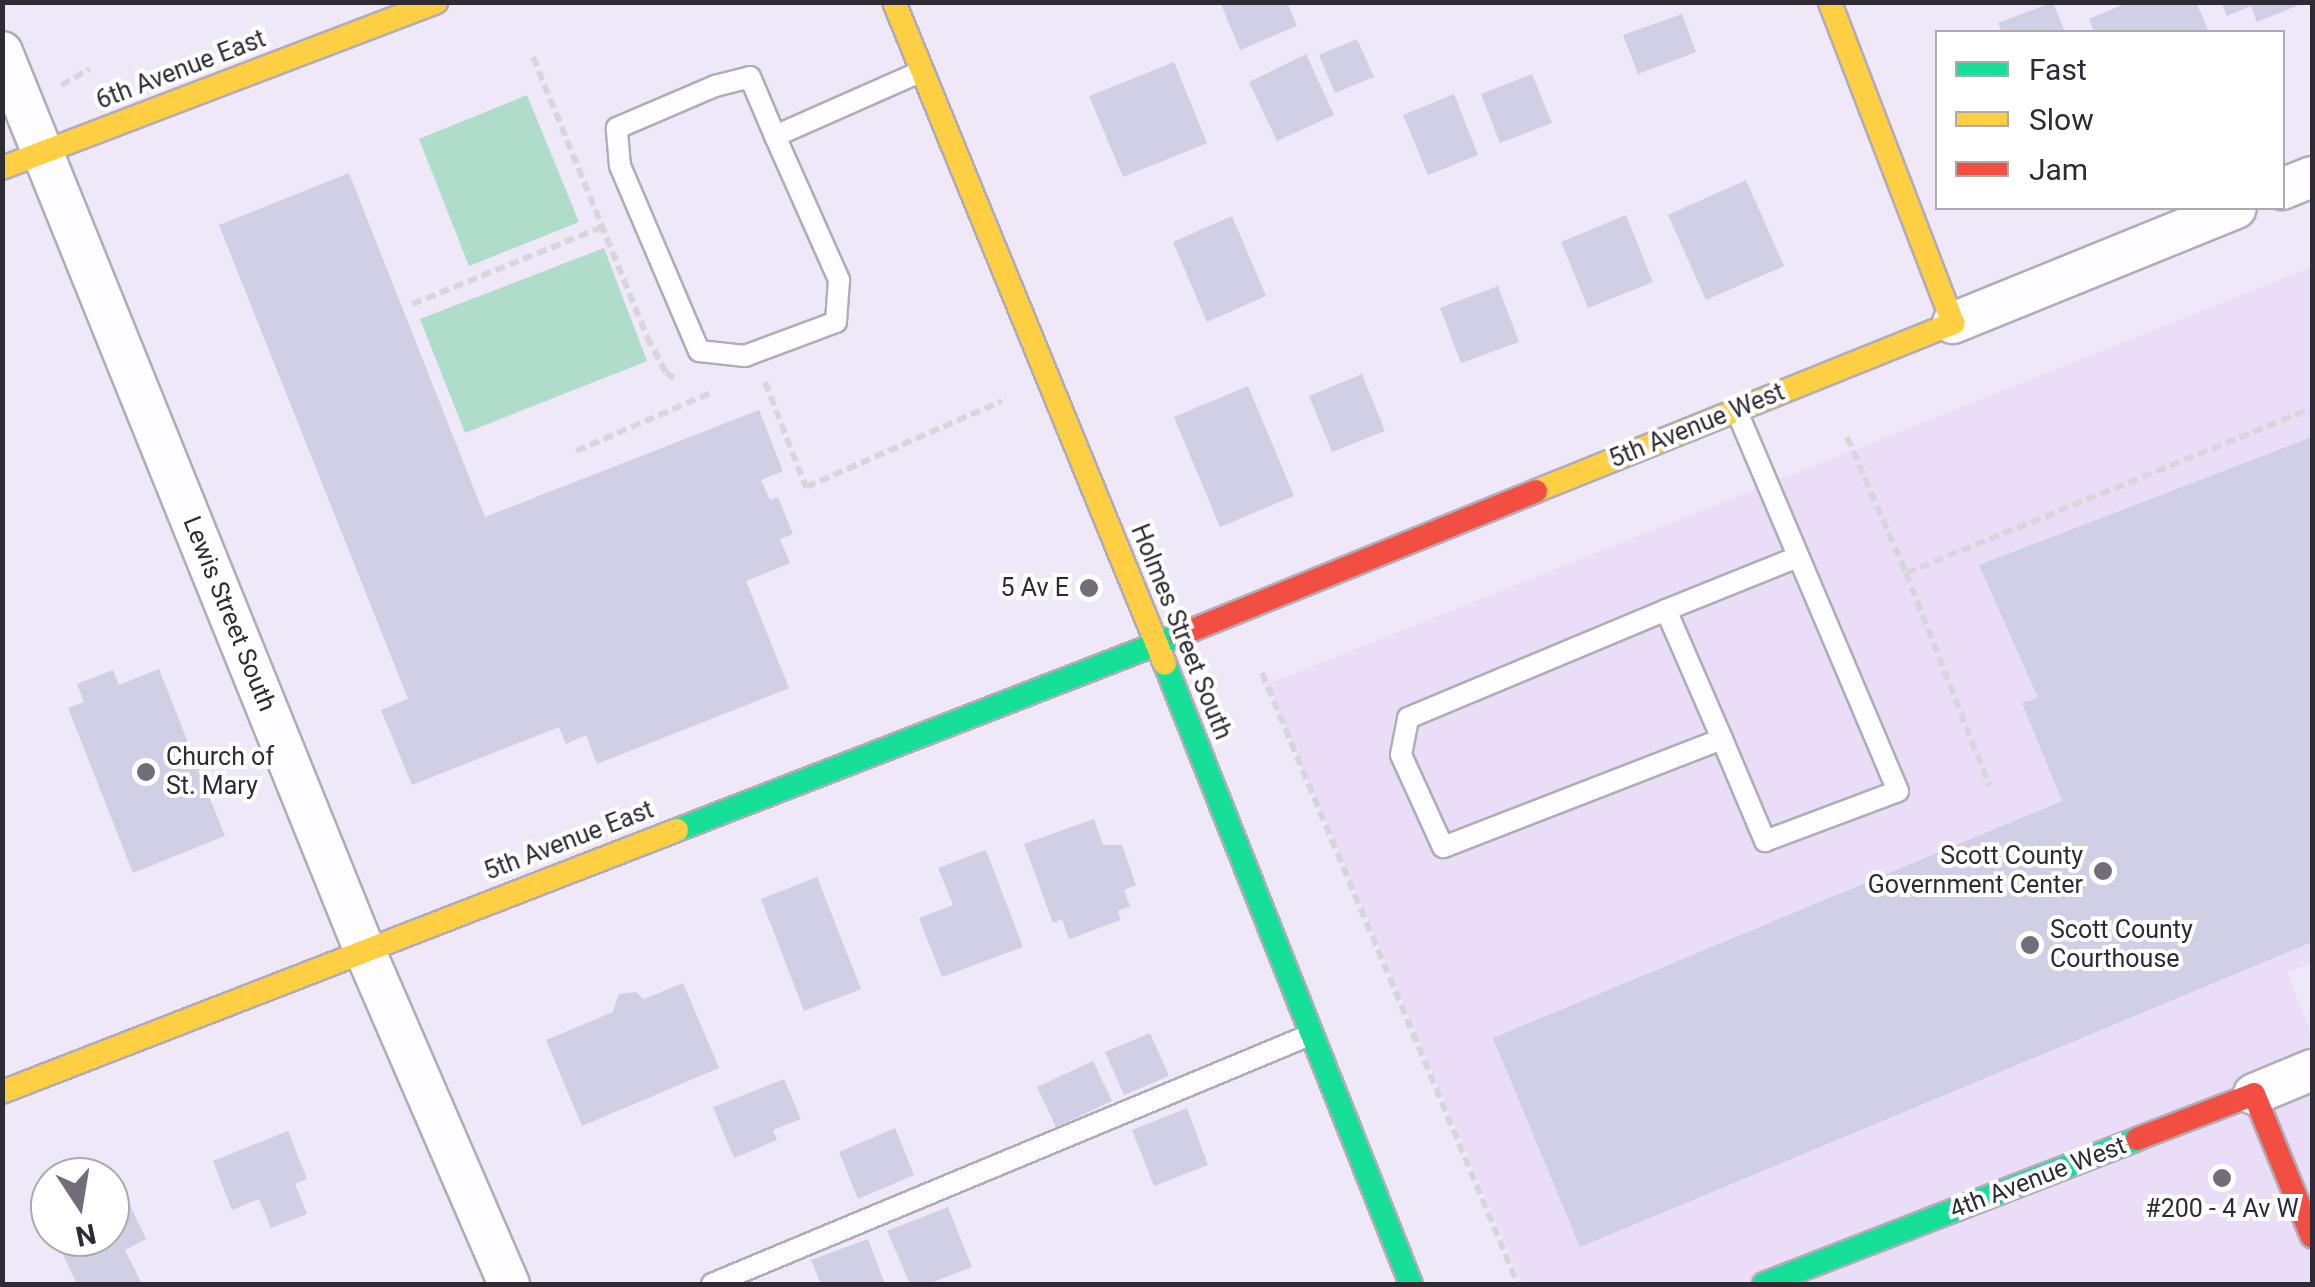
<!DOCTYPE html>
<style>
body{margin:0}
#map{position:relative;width:2315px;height:1287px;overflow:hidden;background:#efe8f8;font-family:Roboto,sans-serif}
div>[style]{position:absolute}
.built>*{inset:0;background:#e9ddf8}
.green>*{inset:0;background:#b0ddca}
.building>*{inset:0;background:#d1cfe5}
.path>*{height:6px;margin-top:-3px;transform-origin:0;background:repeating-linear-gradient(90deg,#d8d6db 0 10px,transparent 0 15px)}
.roads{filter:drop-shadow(2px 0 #b1acb8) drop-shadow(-2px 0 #b1acb8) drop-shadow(0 2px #b1acb8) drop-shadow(0 -2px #b1acb8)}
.lane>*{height:20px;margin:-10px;padding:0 10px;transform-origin:10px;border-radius:10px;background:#fdfcfe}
.street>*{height:40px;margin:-20px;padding:0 20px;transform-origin:20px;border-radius:20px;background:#fdfcfe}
.fast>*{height:22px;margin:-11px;padding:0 11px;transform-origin:11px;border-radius:11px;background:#16e098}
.slow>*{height:22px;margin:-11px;padding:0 11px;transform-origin:11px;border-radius:11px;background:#ffcf43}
.jam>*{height:22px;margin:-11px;padding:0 11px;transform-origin:11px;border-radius:11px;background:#f24e42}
.dots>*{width:28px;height:28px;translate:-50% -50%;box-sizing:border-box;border:5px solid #fff;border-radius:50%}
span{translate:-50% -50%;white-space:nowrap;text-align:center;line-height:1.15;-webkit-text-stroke:8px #fff;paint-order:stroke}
.street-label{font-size:25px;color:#2f2b35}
.poi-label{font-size:25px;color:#2f2b35}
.right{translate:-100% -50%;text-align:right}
.left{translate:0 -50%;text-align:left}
.frame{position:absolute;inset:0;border:5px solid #2f2b35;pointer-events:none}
.legend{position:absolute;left:1935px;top:30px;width:350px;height:180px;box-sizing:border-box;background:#fff;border:2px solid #acaaae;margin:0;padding:12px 18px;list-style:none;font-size:30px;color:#2f2b35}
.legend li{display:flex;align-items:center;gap:20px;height:50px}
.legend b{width:50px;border:2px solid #acaaae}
.north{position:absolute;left:30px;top:1157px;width:100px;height:100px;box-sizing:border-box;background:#fff;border:2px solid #acaaae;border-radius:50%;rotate:168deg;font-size:28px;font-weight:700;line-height:40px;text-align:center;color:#2f2b35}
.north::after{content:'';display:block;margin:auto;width:35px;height:45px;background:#726d79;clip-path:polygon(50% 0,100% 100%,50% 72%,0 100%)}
</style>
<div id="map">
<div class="built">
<i style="clip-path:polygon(2312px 267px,2312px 962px,2287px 973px,2312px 1035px,2312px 1284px,1523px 1284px,1267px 684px)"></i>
</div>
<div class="green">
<i style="clip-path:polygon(527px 95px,579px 222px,469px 266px,419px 139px)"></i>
<i style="clip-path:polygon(604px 248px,647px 361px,465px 433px,420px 319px)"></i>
</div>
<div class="building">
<i style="clip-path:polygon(1220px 2px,1287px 2px,1297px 26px,1240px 50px)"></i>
<i style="clip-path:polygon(2053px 2px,2065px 32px,2002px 32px,1998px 23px)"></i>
<i style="clip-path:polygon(2129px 2px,2196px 2px,2209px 32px,2094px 32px,2089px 19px)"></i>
<i style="clip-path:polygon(2221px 2px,2304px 2px,2304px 3px,2257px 22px,2251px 6px,2227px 16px)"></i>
<i style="clip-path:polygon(1682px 14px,1696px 52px,1638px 74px,1623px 35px)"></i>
<i style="clip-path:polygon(1357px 39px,1374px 77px,1335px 93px,1319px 55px)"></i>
<i style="clip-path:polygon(1306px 54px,1334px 115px,1277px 141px,1249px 82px)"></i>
<i style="clip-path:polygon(1174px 62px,1207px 143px,1123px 177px,1089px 96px)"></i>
<i style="clip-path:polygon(1532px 74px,1552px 123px,1500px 143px,1481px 94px)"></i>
<i style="clip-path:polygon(1454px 94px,1478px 155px,1428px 175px,1403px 115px)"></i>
<i style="clip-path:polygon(349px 173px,485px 517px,759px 410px,783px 471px,761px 480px,770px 500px,778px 497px,793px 534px,780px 539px,790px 563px,746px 581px,789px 688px,597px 764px,586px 735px,566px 744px,559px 727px,412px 785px,381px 710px,408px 699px,219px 225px)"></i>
<i style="clip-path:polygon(1746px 180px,1784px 266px,1706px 300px,1668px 215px)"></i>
<i style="clip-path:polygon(1626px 215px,1653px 282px,1588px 308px,1561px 242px)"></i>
<i style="clip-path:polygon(1232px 216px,1266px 296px,1207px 322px,1173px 242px)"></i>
<i style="clip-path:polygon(1498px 286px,1519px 342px,1461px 363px,1440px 308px)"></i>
<i style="clip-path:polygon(1362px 374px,1385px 431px,1332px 452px,1309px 396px)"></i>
<i style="clip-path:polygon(1248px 386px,1294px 496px,1220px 527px,1174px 417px)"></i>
<i style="clip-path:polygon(2312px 437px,2312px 942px,1580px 1247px,1493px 1038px,2062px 801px,2022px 703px,2038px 698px,1979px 565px)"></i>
<i style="clip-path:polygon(159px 669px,225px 836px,133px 873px,68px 708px,84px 702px,77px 684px,113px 670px,119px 685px)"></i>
<i style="clip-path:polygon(1094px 819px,1103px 845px,1122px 845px,1136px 885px,1124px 890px,1130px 906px,1118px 911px,1121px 920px,1069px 939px,1062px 919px,1053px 923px,1024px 844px)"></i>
<i style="clip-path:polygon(986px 850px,1023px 947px,942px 977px,919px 918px,953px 905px,938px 868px)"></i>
<i style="clip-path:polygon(817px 877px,861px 989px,804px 1011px,761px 899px)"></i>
<i style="clip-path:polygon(683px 983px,719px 1068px,582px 1126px,546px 1040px,613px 1012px,619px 994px,636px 992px,644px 999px)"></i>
<i style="clip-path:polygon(1150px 1033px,1169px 1076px,1124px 1095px,1105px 1052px)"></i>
<i style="clip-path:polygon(1093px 1061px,1112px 1101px,1056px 1127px,1037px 1087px)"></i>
<i style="clip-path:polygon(784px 1079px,801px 1119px,773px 1130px,777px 1140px,734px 1158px,713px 1107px)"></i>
<i style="clip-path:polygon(1187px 1108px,1208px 1165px,1154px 1186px,1132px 1130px)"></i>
<i style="clip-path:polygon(895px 1128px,914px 1175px,858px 1199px,839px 1152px)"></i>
<i style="clip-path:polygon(288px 1131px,307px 1179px,295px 1184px,307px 1214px,271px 1228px,259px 1199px,232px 1210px,213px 1161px)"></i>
<i style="clip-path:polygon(130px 1205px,146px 1239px,125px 1250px,142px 1284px,77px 1284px,56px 1240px,110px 1237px,110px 1214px)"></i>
<i style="clip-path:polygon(948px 1207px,972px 1267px,928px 1284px,910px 1284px,887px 1231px)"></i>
<i style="clip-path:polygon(868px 1239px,885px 1284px,821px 1284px,811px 1260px)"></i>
</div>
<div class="path">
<i style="left:533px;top:57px;width:302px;rotate:67.8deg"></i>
<i style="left:647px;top:337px;width:41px;rotate:62.2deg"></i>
<i style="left:666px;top:373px;width:9px;rotate:32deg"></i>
<i style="left:61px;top:85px;width:33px;rotate:-29deg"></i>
<i style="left:412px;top:304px;width:206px;rotate:-22deg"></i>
<i style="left:765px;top:382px;width:113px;rotate:68.7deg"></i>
<i style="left:806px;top:487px;width:214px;rotate:-23.7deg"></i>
<i style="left:1847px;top:437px;width:148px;rotate:66.5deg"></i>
<i style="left:1906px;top:573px;width:228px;rotate:68.6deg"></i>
<i style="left:576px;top:451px;width:149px;rotate:-23.3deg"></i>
<i style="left:1906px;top:573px;width:438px;rotate:-22.1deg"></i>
<i style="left:1262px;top:673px;width:662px;rotate:67.27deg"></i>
</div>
<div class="roads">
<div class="lane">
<i style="left:775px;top:136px;width:158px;rotate:66deg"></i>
<i style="left:839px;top:280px;width:42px;rotate:94.1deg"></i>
<i style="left:836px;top:322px;width:97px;rotate:159.5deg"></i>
<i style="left:745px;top:356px;width:46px;rotate:-173.8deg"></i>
<i style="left:699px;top:351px;width:201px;rotate:-113.1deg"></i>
<i style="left:620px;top:166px;width:38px;rotate:-95deg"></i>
<i style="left:617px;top:128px;width:107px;rotate:-23.2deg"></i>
<i style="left:715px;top:86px;width:36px;rotate:-14deg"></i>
<i style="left:750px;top:77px;width:64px;rotate:67deg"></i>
<i style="left:775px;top:136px;width:158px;rotate:-23.8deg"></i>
<i style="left:1666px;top:610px;width:142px;rotate:-21.9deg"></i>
<i style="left:1722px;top:739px;width:299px;rotate:158.8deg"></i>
<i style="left:1443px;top:847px;width:101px;rotate:-114.5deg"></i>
<i style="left:1401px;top:755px;width:38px;rotate:-79deg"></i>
<i style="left:1408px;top:718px;width:280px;rotate:-22.7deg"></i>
<i style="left:1666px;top:610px;width:141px;rotate:66.5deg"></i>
<i style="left:1722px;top:739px;width:111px;rotate:67.1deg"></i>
<i style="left:1765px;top:841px;width:142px;rotate:-20.6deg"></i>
<i style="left:1898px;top:791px;width:412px;rotate:-113deg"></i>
<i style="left:712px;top:1284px;width:648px;rotate:-22.61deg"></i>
</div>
<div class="street">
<i style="left:2px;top:52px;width:967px;rotate:68.02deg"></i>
<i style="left:364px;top:949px;width:365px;rotate:66.6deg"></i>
<i style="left:2282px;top:189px;width:32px;rotate:-22deg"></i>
<i style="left:1953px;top:323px;width:305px;rotate:-22.1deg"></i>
<i style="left:2254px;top:1094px;width:63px;rotate:-22.5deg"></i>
</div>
<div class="fast">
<i style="left:1165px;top:664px;width:667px;rotate:68.36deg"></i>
<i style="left:677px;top:830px;width:539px;rotate:-21.19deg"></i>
<i style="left:1764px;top:1284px;width:400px;rotate:-21.2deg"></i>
</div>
<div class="slow">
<i style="left:894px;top:2px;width:715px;rotate:67.74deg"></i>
<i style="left:2px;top:168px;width:465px;rotate:-20.9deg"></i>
<i style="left:1536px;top:491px;width:450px;rotate:-21.9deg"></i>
<i style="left:1953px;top:323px;width:344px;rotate:-111deg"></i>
<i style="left:2px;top:1092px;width:724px;rotate:-21.21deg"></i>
</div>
<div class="jam">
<i style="left:1180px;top:635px;width:384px;rotate:-22deg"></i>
<i style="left:2137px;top:1139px;width:125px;rotate:-21deg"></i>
<i style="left:2254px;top:1094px;width:154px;rotate:67.9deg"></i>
</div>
</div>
<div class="dots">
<i style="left:1089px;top:588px;background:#726d79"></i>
<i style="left:146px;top:772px;background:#726d79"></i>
<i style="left:2103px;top:871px;background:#726d79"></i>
<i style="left:2030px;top:945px;background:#726d79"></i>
<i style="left:2222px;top:1178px;background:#726d79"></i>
</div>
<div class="street-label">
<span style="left:181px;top:70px;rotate:-21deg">6th Avenue East</span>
<span style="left:1697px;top:426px;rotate:-22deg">5th Avenue West</span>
<span style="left:229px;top:614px;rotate:68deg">Lewis Street South</span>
<span style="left:1181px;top:632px;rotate:68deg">Holmes Street South</span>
<span style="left:569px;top:841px;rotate:-21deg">5th Avenue East</span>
<span style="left:2038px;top:1178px;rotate:-21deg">4th Avenue West</span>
</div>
<div class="poi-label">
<span class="right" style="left:1069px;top:588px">5 Av E</span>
<span class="left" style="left:166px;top:772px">Church of<br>St. Mary</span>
<span class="right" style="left:2083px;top:871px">Scott County<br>Government Center</span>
<span class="left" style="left:2050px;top:945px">Scott County<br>Courthouse</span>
<span style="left:2222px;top:1209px">#200 - 4 Av W</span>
</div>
<div class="frame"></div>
<ul class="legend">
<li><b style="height:12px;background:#16e098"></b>Fast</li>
<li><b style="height:12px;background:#ffcf43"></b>Slow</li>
<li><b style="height:12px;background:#f24e42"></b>Jam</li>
</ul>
<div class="north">N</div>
</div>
